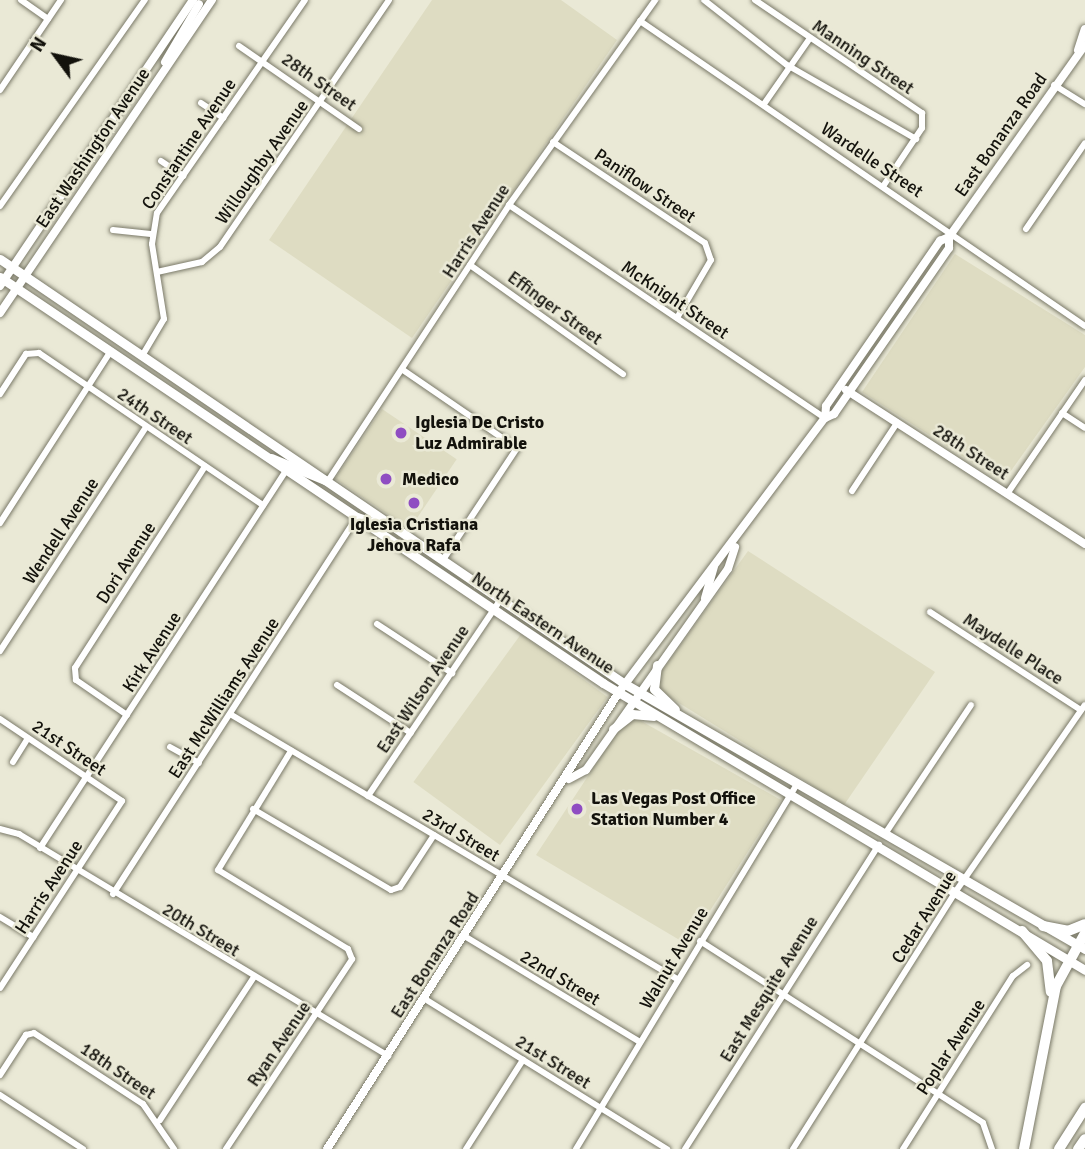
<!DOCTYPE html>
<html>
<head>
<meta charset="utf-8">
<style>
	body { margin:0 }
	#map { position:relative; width:1085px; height:1149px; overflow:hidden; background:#eae9d6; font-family:Signika,sans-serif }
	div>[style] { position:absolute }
	.built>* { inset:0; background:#dedcc2; transform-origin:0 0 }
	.roads { filter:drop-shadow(0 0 2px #7a7968) drop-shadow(0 0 2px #7a7968) }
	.street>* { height:6px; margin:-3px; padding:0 3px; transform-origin:3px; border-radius:3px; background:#fff }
	.secondary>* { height:8px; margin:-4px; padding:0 4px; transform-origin:4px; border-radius:4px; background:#fff }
	.primary>* { height:9px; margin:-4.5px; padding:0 4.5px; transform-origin:4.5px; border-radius:4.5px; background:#fff }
	.highway>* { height:10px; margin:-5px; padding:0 5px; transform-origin:5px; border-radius:5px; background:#fff }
	.dots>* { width:19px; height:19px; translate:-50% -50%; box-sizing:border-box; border:4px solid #eae9d6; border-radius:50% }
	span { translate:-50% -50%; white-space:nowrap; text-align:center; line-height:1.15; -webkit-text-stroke:5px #eae9d6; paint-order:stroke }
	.street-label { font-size:18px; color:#13120c }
	.poi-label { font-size:18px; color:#13120c; font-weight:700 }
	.left { translate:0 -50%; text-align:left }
	.north { position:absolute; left:21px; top:21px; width:70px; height:70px; -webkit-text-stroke:5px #eae9d6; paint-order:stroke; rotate:303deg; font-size:19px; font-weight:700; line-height:28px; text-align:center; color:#13120c }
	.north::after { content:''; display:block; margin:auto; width:24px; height:32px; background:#13120c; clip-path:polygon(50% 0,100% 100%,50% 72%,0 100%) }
</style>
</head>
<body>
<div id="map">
	<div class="built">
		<i style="clip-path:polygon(432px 0,561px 0,617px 40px,412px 338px,269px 240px)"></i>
		<i style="clip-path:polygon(955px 254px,1085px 335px,1085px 367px,1003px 482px,862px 392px)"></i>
		<i style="left:382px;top:409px;width:90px;height:84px;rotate:34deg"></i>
		<i style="clip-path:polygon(748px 551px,935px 672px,844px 805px,658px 690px,659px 675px)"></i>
		<i style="left:521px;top:634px;width:107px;height:183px;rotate:36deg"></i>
		<i style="clip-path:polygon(634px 717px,781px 800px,688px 945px,536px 855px,623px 723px)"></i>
	</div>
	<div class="roads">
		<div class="street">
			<i style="left:21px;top:0;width:33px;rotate:35deg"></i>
			<i style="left:704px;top:0;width:105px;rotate:38.1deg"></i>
			<i style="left:787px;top:65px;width:149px;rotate:29.8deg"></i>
			<i style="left:755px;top:0;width:202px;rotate:34.1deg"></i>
			<i style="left:922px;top:113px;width:15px;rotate:90deg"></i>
			<i style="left:922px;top:128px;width:69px;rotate:123.7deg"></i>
			<i style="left:640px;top:21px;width:539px;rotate:34.43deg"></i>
			<i style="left:239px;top:46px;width:146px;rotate:34.7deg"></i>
			<i style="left:1054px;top:85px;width:36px;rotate:32deg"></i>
			<i style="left:0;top:90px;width:109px;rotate:-55.9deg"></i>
			<i style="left:201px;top:103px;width:27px;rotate:34deg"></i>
			<i style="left:764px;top:104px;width:80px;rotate:-55.1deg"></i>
			<i style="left:553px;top:142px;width:182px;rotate:33.6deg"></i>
			<i style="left:705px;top:243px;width:18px;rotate:71deg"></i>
			<i style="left:711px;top:260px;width:67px;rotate:120.4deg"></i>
			<i style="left:161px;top:161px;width:27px;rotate:34deg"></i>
			<i style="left:509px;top:205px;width:381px;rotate:34deg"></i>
			<i style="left:0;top:206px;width:252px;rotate:-54.9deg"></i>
			<i style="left:1026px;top:229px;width:104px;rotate:-55.5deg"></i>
			<i style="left:113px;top:230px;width:38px;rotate:6deg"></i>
			<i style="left:470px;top:265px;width:188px;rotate:35.5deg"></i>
			<i style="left:157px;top:272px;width:46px;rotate:-12.5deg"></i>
			<i style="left:202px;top:262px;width:23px;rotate:-40deg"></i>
			<i style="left:220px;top:247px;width:299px;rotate:-55.6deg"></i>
			<i style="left:142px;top:356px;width:43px;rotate:-59.3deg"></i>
			<i style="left:164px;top:319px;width:76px;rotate:-99.1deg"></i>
			<i style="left:152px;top:244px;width:31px;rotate:-81deg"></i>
			<i style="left:157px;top:213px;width:259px;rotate:-55.2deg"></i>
			<i style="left:403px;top:370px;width:138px;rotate:34.4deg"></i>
			<i style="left:517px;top:448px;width:134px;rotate:123.5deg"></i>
			<i style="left:0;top:394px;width:48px;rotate:-57deg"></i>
			<i style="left:26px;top:354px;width:13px;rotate:-4deg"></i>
			<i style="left:39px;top:353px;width:271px;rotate:34.2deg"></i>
			<i style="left:1062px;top:413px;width:27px;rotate:33deg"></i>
			<i style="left:328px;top:481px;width:330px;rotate:-56.7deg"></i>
			<i style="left:509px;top:205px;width:252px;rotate:-54.5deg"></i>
			<i style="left:852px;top:491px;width:82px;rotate:-56.5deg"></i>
			<i style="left:1007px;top:494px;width:138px;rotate:-55.6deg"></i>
			<i style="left:0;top:523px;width:205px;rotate:-57.2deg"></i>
			<i style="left:930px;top:612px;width:180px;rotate:33deg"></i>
			<i style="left:377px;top:624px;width:90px;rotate:33.2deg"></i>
			<i style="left:0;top:651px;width:267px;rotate:-56.9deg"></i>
			<i style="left:337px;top:685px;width:88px;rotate:33deg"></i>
			<i style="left:230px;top:714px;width:520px;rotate:30.66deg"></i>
			<i style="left:127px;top:715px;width:62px;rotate:-145.5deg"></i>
			<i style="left:76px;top:680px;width:12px;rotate:-95deg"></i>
			<i style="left:75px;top:668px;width:240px;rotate:-57.2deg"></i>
			<i style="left:0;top:719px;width:147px;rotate:33.9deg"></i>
			<i style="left:122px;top:801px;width:223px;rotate:123.1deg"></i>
			<i style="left:170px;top:747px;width:33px;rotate:29deg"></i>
			<i style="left:13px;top:762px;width:28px;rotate:-58deg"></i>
			<i style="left:368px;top:796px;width:238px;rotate:-56deg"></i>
			<i style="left:253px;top:809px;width:160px;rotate:30.4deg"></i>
			<i style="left:391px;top:890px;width:9px;rotate:-18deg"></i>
			<i style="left:400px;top:887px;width:62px;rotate:-56.8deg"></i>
			<i style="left:0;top:829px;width:20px;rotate:15deg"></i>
			<i style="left:19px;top:834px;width:431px;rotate:31deg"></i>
			<i style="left:885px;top:834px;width:155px;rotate:-56.3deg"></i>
			<i style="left:40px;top:848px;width:451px;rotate:-56.9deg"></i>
			<i style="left:113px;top:894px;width:449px;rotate:-57.1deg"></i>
			<i style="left:0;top:917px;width:39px;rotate:31deg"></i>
			<i style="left:466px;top:937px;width:203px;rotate:31.1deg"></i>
			<i style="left:700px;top:941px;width:336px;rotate:32.7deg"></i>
			<i style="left:983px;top:1123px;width:28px;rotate:71deg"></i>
			<i style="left:425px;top:999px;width:285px;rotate:31.8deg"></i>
			<i style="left:0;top:1075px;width:48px;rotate:-57deg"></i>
			<i style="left:26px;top:1035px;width:8px;rotate:-14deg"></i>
			<i style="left:34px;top:1033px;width:130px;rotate:33.1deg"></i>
			<i style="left:143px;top:1104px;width:55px;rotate:55.4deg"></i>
			<i style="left:0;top:1095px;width:99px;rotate:33deg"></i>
			<i style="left:160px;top:1120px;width:171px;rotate:-56.7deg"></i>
			<i style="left:226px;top:1149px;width:228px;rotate:-56.4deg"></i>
			<i style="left:352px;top:959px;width:11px;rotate:-112deg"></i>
			<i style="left:348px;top:949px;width:152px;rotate:-148.7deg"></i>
			<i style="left:218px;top:870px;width:140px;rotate:-58.5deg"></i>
			<i style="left:466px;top:1149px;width:106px;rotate:-57.4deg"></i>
			<i style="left:576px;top:1149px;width:427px;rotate:-58.8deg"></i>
			<i style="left:685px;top:1149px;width:361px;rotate:-57.5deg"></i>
			<i style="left:793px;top:1149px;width:305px;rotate:-57.7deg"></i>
			<i style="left:956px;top:891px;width:226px;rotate:-55.3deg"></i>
			<i style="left:903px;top:1149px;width:205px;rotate:-57.6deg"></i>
			<i style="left:1013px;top:976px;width:18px;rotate:-38deg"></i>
		</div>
		<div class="secondary">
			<i style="left:1078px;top:50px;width:22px;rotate:-72deg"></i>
			<i style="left:165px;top:62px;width:67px;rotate:-59.6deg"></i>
			<i style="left:0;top:286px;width:345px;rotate:-56deg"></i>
			<i style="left:0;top:313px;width:378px;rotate:-55.9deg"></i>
			<i style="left:846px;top:390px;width:284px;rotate:32.8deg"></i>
			<i style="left:825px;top:418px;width:12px;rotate:-85deg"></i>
			<i style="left:826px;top:406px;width:201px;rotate:-55.4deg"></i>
			<i style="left:940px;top:241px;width:10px;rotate:-24deg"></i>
			<i style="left:949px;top:237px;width:235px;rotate:-54.7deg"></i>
			<i style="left:705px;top:598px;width:32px;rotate:-74deg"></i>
			<i style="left:569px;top:779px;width:19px;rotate:-28deg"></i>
			<i style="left:586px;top:770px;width:246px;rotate:-54.8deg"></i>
			<i style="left:728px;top:569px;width:23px;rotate:-72deg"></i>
			<i style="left:327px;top:1149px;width:542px;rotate:-57.42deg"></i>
			<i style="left:619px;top:692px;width:343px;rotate:-53.1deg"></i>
			<i style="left:825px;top:418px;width:10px;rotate:-24deg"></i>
			<i style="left:834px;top:414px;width:202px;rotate:-55.3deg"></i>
			<i style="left:949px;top:248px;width:11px;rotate:-90deg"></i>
		</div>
		<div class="primary">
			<i style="left:0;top:259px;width:756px;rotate:34.22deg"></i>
			<i style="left:625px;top:684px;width:531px;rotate:29.95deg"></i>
			<i style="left:0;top:277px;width:727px;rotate:33.95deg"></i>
			<i style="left:603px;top:683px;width:561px;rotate:30.77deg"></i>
			<i style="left:271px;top:458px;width:61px;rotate:22.3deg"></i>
			<i style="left:357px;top:517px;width:28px;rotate:18deg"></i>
			<i style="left:657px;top:665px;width:24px;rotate:97deg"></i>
			<i style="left:654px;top:689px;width:29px;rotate:44deg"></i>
			<i style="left:613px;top:729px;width:24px;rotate:-38deg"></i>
			<i style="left:632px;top:714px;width:22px;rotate:5deg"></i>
		</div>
		<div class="highway">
			<i style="left:1043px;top:926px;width:25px;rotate:11deg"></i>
			<i style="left:1068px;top:931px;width:18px;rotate:-22deg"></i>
			<i style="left:1022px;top:931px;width:39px;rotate:50deg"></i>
			<i style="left:1047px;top:961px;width:31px;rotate:83deg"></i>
			<i style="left:1024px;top:1149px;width:166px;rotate:-78.9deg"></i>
			<i style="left:1056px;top:986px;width:60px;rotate:-61.3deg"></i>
			<i style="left:1059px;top:1149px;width:49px;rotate:-57.6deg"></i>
			<i style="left:1078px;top:1149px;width:12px;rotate:-55deg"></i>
		</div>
	</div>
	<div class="dots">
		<i style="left:401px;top:433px;background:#8f4dc2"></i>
		<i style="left:386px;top:479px;background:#8f4dc2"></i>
		<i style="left:414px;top:503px;background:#8f4dc2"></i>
		<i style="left:577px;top:809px;background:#8f4dc2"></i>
	</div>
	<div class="street-label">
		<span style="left:863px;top:57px;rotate:34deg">Manning Street</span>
		<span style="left:319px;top:82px;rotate:35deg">28th Street</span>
		<span style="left:1001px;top:135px;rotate:-55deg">East Bonanza Road</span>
		<span style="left:189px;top:144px;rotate:-56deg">Constantine Avenue</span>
		<span style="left:93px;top:148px;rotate:-56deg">East Washington Avenue</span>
		<span style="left:872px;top:160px;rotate:34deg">Wardelle Street</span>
		<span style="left:262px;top:162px;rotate:-55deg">Willoughby Avenue</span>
		<span style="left:645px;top:186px;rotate:34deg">Paniflow Street</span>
		<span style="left:476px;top:231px;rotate:-57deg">Harris Avenue</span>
		<span style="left:675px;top:300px;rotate:34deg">McKnight Street</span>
		<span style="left:555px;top:308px;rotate:36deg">Effinger Street</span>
		<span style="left:155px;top:416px;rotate:34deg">24th Street</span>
		<span style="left:971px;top:452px;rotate:33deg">28th Street</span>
		<span style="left:61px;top:531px;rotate:-57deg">Wendell Avenue</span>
		<span style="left:126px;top:563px;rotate:-57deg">Dori Avenue</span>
		<span style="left:543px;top:623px;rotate:34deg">North Eastern Avenue</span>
		<span style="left:1013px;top:649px;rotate:33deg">Maydelle Place</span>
		<span style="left:152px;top:652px;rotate:-57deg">Kirk Avenue</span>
		<span style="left:423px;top:689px;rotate:-56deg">East Wilson Avenue</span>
		<span style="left:224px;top:698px;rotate:-57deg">East McWilliams Avenue</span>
		<span style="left:69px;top:748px;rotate:34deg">21st Street</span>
		<span style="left:461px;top:835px;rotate:31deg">23rd Street</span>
		<span style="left:49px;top:887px;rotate:-57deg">Harris Avenue</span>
		<span style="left:924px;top:917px;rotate:-58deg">Cedar Avenue</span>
		<span style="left:201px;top:930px;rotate:31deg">20th Street</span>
		<span style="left:435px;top:955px;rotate:-57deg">East Bonanza Road</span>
		<span style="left:674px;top:958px;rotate:-59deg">Walnut Avenue</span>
		<span style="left:560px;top:978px;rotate:31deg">22nd Street</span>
		<span style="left:769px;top:989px;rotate:-58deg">East Mesquite Avenue</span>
		<span style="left:279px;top:1044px;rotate:-56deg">Ryan Avenue</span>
		<span style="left:951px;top:1047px;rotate:-57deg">Poplar Avenue</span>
		<span style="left:553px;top:1062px;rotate:32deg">21st Street</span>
		<span style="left:118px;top:1071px;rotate:34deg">18th Street</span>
	</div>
	<div class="poi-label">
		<span class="left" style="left:415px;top:433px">Iglesia De Cristo<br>Luz Admirable</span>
		<span class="left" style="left:402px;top:479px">Medico</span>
		<span style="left:414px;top:535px">Iglesia Cristiana<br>Jehova Rafa</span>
		<span class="left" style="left:591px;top:809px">Las Vegas Post Office<br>Station Number 4</span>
	</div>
	<div class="north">N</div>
</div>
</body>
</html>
